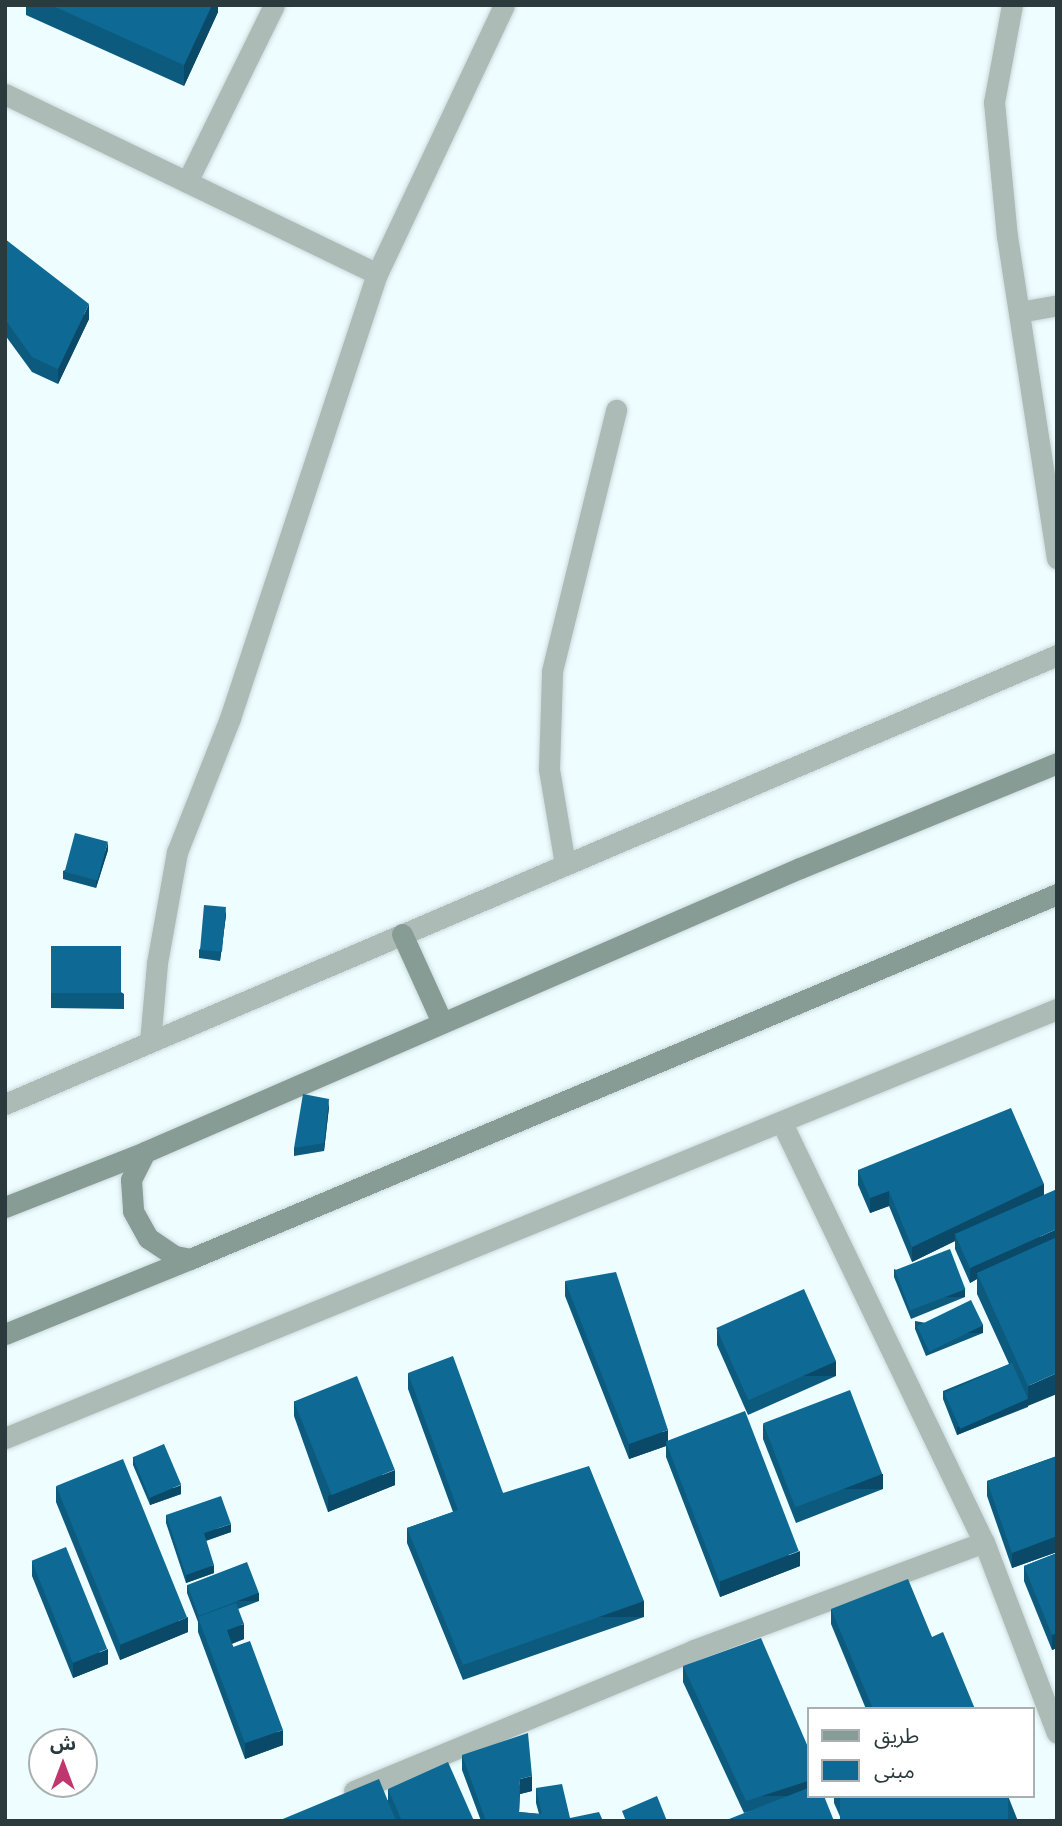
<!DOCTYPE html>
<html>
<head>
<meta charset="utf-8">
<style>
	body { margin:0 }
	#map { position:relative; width:1062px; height:1826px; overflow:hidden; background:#eefdff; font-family:Jost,"Noto Sans Arabic",sans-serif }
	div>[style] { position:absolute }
	.roads { filter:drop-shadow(0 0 2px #cbdadc) drop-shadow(0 0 2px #cbdadc) }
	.street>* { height:21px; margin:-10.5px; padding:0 10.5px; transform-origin:10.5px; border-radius:10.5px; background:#acbbb6 }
	.secondary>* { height:21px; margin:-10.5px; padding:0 10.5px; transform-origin:10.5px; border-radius:10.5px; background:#869c95 }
	.wall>* { inset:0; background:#0c5b7f }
	.shaded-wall>* { inset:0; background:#0a4a68; transform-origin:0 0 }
	.building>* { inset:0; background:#0e6a94; transform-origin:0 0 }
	span { translate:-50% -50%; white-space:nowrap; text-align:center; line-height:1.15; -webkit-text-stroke:7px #fff; paint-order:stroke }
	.frame { position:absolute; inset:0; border:7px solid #2b3a3c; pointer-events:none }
	.legend { position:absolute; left:807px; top:1707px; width:228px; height:91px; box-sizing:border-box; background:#fff; border:2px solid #aab0b1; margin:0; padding:9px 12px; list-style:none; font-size:21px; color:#2b3a3c }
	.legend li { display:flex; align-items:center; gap:14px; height:35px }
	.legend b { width:35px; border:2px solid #aab0b1 }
	.north { position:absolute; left:28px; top:1728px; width:70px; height:70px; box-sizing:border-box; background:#fff; border:2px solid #aab0b1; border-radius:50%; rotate:0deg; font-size:19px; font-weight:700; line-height:28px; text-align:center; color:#2b3a3c }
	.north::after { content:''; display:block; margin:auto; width:24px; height:32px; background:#c0366f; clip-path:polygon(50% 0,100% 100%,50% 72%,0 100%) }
</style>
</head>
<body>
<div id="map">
	<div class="roads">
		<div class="street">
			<i style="left:1012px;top:5px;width:99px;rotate:100.5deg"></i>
			<i style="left:994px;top:102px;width:135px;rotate:84.5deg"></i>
			<i style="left:1007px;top:236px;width:326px;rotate:81.2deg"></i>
			<i style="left:5px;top:94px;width:413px;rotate:25.8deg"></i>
			<i style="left:187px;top:182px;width:197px;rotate:-63.8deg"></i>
			<i style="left:1019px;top:312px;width:39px;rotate:-10deg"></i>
			<i style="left:565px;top:864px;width:96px;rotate:-99.6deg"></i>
			<i style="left:549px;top:769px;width:98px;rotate:-88.2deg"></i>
			<i style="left:552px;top:671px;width:269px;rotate:-76.2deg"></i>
			<i style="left:150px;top:1042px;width:79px;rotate:-84.9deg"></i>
			<i style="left:157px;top:963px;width:113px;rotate:-79.8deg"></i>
			<i style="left:177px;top:852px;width:144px;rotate:-68.4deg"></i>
			<i style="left:230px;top:718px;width:468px;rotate:-71.7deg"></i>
			<i style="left:377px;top:274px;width:297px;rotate:-64.7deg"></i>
			<i style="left:5px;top:1104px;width:1144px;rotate:-23.11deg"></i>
			<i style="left:782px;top:1123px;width:465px;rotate:64.3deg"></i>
			<i style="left:984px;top:1542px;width:204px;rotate:69.1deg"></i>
			<i style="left:5px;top:1438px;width:1136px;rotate:-22.19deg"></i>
			<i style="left:354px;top:1791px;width:368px;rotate:-22.5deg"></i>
			<i style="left:694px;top:1650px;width:309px;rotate:-20.4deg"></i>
		</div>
		<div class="secondary">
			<i style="left:402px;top:934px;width:97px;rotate:65.6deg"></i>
			<i style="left:145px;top:1152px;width:31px;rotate:117deg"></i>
			<i style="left:131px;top:1180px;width:31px;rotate:86deg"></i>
			<i style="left:133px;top:1211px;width:31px;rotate:61deg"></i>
			<i style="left:148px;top:1238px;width:32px;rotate:34deg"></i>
			<i style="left:175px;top:1256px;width:15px;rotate:11deg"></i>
			<i style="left:5px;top:1207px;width:150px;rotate:-21.4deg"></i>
			<i style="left:145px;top:1152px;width:714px;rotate:-23.44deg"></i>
			<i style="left:800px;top:868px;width:278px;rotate:-22.2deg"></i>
			<i style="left:5px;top:1334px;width:200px;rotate:-22.1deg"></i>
			<i style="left:190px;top:1259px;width:941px;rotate:-22.83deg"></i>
		</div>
	</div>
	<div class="wall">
		<i style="clip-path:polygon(26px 5px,218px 5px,218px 12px,184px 86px,26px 15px)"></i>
		<i style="clip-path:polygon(5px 239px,89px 319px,58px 384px,32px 372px,5px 335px)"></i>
		<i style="clip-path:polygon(108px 850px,96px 888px,63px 879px,63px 871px)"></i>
		<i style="clip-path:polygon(226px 915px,220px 961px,199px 958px,199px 950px)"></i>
		<i style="clip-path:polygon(51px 946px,124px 994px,124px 1009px,51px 1008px)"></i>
		<i style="clip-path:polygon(329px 1107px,324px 1151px,294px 1156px,294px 1148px)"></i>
		<i style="clip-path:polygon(858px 1170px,1044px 1184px,1028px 1407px,957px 1435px,943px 1399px,943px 1391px,1009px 1364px,977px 1294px,977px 1279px,970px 1283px,955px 1249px,955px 1241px,912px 1262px,889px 1206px,870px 1213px,858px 1185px)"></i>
		<i style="clip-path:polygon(894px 1269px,965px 1297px,911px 1319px,894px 1277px)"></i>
		<i style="clip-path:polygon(565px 1281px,668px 1441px,800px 1566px,720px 1597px,666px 1457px,666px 1446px,629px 1459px,565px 1296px)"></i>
		<i style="clip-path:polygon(915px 1321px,983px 1333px,926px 1356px,915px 1329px)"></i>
		<i style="clip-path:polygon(717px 1330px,836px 1376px,748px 1415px,717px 1345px)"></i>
		<i style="clip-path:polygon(408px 1373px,503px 1493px,644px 1617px,463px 1680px,407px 1543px,407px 1528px,453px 1512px,408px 1389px)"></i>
		<i style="clip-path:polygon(294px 1401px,395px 1485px,328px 1512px,294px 1416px)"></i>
		<i style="clip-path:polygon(763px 1424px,883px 1489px,796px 1523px,763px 1439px)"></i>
		<i style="clip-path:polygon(1057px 1456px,1057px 1552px,1012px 1568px,987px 1496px,987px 1481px)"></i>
		<i style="clip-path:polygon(133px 1457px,181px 1494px,150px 1505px,133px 1465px)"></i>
		<i style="clip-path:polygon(56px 1486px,188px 1632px,120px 1660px,56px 1502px)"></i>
		<i style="clip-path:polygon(166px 1515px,231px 1532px,206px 1541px,214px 1573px,186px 1583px,166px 1523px)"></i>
		<i style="clip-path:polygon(1057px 1553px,1057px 1648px,1052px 1650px,1024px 1581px,1024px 1566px)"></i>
		<i style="clip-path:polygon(32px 1561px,108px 1664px,73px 1678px,32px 1576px)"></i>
		<i style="clip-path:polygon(187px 1585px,259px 1601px,238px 1609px,244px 1639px,232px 1644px,283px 1745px,245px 1759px,198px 1632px,198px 1622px,187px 1593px)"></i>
		<i style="clip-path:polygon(831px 1609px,932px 1637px,975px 1709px,866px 1709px,831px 1624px)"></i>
		<i style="clip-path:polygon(683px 1666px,808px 1796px,744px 1813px,683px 1682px)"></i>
		<i style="clip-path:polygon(462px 1755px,532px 1791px,520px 1794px,519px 1812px,539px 1814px,536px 1803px,536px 1788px,570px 1818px,603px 1821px,481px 1821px,462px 1770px)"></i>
		<i style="clip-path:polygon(388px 1789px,474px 1821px,278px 1821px,388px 1800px)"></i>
		<i style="clip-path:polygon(834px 1796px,1008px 1796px,1018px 1821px,842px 1821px,834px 1803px)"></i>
	</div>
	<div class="shaded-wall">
		<i style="clip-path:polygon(212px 5px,218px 5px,218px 12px,184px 86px,184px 65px)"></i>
		<i style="clip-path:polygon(89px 304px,89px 319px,58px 384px,58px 369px)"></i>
		<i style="clip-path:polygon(108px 842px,108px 850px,96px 888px,96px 880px)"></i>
		<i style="clip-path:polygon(226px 907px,226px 915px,220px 961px,220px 953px)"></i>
		<i style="clip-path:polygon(329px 1099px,329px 1107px,324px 1151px,324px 1143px)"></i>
		<i style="clip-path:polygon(1044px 1184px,1044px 1199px,955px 1234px,955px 1241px,912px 1262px,912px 1247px)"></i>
		<i style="clip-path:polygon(889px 1191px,889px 1206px,870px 1213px,870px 1198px)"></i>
		<i style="clip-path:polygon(1057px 1229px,1057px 1244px,977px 1273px,977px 1279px,970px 1283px,970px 1268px)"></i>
		<i style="left:965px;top:1289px;width:8px;height:58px;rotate:90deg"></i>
		<i style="left:983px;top:1325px;width:8px;height:61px;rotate:90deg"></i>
		<i style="left:836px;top:1361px;width:15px;height:96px;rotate:90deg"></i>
		<i style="clip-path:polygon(1057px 1373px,1057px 1394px,957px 1435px,957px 1427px,1028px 1399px,1028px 1386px)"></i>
		<i style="clip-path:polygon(668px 1430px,668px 1445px,666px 1442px,666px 1446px,629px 1459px,629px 1444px)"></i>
		<i style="clip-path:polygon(395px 1470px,395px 1485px,328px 1512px,328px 1496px)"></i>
		<i style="left:883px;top:1474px;width:15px;height:93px;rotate:90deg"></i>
		<i style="clip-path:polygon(181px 1485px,181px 1494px,150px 1505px,150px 1497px)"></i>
		<i style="clip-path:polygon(231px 1524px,231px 1532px,204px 1541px,204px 1533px)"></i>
		<i style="clip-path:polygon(1057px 1536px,1057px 1552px,1012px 1568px,1012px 1553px)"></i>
		<i style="clip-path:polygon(800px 1551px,800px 1566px,720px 1597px,720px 1581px)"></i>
		<i style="clip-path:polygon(214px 1565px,214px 1573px,186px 1583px,186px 1575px)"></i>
		<i style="left:259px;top:1593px;width:8px;height:64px;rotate:90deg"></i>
		<i style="left:644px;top:1601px;width:16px;height:192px;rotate:90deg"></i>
		<i style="clip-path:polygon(188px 1617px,188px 1632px,120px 1660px,120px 1645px)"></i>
		<i style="clip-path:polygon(244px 1624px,244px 1639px,227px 1645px,227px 1630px)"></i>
		<i style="clip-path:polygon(1057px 1633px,1057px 1648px,1052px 1650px,1052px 1635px)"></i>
		<i style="clip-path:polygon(108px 1649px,108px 1664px,73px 1678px,73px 1663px)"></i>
		<i style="clip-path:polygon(283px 1730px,283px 1745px,245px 1759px,245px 1743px)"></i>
		<i style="clip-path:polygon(532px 1776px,532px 1791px,520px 1794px,519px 1821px,520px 1779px)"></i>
		<i style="left:808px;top:1781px;width:15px;height:65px;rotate:90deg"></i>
	</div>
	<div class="building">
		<i style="clip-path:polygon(51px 5px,212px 5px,184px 65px)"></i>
		<i style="clip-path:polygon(5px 239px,89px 304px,58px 369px,32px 357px,5px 319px)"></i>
		<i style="left:75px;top:833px;width:34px;height:40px;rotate:15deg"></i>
		<i style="left:204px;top:905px;width:22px;height:45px;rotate:5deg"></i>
		<i style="left:51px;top:946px;width:70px;height:47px"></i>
		<i style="clip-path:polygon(303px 1094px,329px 1099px,324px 1143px,294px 1148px)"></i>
		<i style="clip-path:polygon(1011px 1108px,1044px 1184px,912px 1247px,889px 1191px,870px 1198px,858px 1170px)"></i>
		<i style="clip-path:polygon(1057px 1189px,1057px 1229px,970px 1268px,955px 1234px)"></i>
		<i style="clip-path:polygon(1057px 1237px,1057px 1373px,1028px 1386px,977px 1273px)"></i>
		<i style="left:950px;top:1249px;width:43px;height:59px;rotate:69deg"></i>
		<i style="clip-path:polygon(616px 1272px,668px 1430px,629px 1444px,565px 1281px)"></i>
		<i style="left:804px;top:1289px;width:79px;height:96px;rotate:66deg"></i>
		<i style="left:971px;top:1300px;width:28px;height:60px;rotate:64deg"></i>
		<i style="clip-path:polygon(453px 1356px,503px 1493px,589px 1466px,644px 1601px,463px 1665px,407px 1528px,458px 1510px,408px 1373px)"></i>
		<i style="left:1012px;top:1363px;width:39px;height:74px;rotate:66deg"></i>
		<i style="left:357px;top:1376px;width:101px;height:68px;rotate:68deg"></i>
		<i style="left:850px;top:1390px;width:90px;height:93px;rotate:69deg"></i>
		<i style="left:745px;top:1411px;width:150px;height:85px;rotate:69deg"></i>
		<i style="left:164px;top:1444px;width:44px;height:34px;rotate:67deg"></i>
		<i style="clip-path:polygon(1057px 1456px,1057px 1536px,1012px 1553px,987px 1481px)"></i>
		<i style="left:123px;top:1459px;width:171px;height:72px;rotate:68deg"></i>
		<i style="clip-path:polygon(221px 1496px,231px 1524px,204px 1533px,214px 1565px,186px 1575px,166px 1515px)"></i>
		<i style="left:66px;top:1547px;width:110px;height:37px;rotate:68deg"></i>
		<i style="clip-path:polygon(1057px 1553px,1057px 1633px,1052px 1635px,1024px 1566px)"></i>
		<i style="left:247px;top:1562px;width:33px;height:64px;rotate:69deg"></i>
		<i style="clip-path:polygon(908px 1579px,932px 1637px,943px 1632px,975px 1709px,873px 1709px,831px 1609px)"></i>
		<i style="clip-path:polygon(236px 1603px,244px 1624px,227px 1630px,233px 1647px,250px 1641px,283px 1730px,245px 1743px,198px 1617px)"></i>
		<i style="clip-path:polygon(761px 1638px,808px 1747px,808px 1781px,746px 1801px,683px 1666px)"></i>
		<i style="clip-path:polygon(528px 1733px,532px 1776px,520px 1779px,519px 1812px,542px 1814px,536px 1788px,562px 1784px,570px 1818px,599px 1812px,603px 1821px,486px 1821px,462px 1755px)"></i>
		<i style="clip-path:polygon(448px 1762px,474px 1821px,402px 1821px,388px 1789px)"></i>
		<i style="clip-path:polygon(379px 1779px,396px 1821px,278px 1821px)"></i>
		<i style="clip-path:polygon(808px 1788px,808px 1796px,824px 1796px,834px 1821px,724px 1821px)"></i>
		<i style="clip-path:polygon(657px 1796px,667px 1821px,626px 1821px,622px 1811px)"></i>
		<i style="left:840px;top:1796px;width:168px;height:27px"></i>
	</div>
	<div class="frame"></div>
	<ul class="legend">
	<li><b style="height:9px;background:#869c95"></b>طريق</li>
	<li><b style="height:19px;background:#0e6a94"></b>مبنى</li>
	</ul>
	<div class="north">ش</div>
</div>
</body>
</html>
